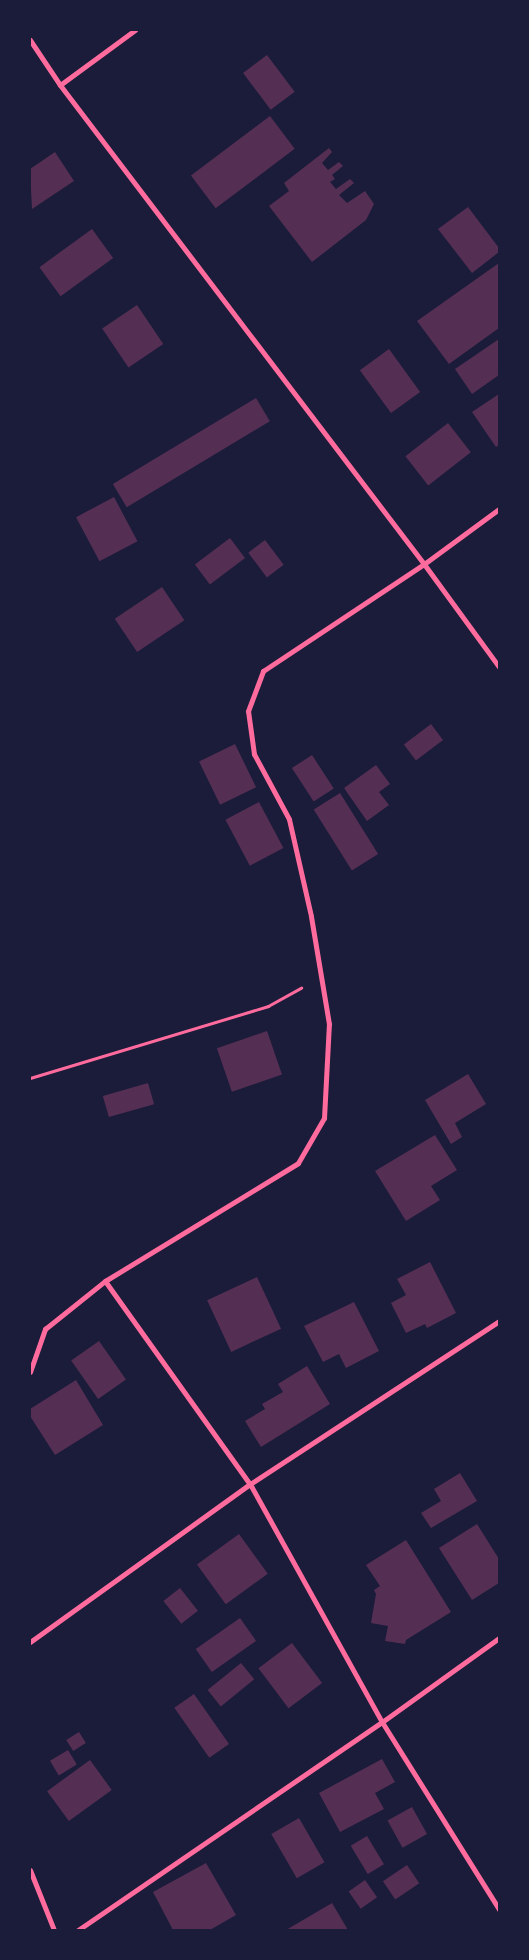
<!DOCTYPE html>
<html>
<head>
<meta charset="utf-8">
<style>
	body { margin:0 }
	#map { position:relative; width:529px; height:1960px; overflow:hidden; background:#1b1b3a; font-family:Manrope,sans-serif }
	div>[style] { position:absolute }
	.building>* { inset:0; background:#542f53; transform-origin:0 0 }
	.path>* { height:3px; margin:-1.5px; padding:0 1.5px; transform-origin:1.5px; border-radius:1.5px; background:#ff6b9d }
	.minor>* { height:5px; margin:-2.5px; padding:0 2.5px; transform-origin:2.5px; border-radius:2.5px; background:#ff6b9d }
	span { translate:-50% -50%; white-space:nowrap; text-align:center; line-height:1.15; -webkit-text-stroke:4px #1b1b3a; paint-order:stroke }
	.frame { position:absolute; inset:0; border:31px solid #1b1b3a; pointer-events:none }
</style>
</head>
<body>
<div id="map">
	<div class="building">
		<i style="left:267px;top:55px;width:46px;height:30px;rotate:53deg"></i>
		<i style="left:270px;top:116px;width:41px;height:99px;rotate:53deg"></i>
		<i style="clip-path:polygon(329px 148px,332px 152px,322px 163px,328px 170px,339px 162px,343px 166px,332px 175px,335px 179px,330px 182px,336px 189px,350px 179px,354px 183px,339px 195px,347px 203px,365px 191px,374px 204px,366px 220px,312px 262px,269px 206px,289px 191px,284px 183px)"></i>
		<i style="clip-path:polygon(55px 152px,74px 181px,32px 209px,30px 169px)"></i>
		<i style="clip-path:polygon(468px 207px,499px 248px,499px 252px,472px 273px,438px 229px)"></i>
		<i style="left:92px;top:229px;width:36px;height:65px;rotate:54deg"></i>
		<i style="clip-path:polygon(499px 263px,499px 328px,449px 364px,417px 321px)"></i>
		<i style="left:137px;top:305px;width:47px;height:42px;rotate:56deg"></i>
		<i style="clip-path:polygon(499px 339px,499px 375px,472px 394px,455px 369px)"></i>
		<i style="left:389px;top:349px;width:53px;height:36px;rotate:54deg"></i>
		<i style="clip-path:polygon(499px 394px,499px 445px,496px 447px,472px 412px)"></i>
		<i style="left:256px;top:398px;width:27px;height:167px;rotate:59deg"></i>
		<i style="left:448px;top:423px;width:37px;height:54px;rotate:52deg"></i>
		<i style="left:114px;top:497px;width:50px;height:43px;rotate:62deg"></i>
		<i style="left:230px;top:538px;width:25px;height:44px;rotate:53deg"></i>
		<i style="left:265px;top:540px;width:31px;height:21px;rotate:53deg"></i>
		<i style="left:162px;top:587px;width:40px;height:57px;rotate:56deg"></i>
		<i style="left:431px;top:724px;width:20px;height:34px;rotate:53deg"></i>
		<i style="left:235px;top:744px;width:48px;height:40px;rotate:64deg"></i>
		<i style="left:312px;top:755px;width:40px;height:24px;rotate:57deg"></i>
		<i style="clip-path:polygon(376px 765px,390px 784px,379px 792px,389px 805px,367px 821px,344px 788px)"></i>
		<i style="left:340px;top:793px;width:72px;height:31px;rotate:58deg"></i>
		<i style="left:259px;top:802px;width:52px;height:38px;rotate:62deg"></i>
		<i style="left:267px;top:1031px;width:46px;height:53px;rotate:71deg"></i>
		<i style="clip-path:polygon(468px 1074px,486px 1104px,455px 1123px,462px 1137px,451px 1144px,425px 1100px)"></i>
		<i style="left:148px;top:1083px;width:22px;height:47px;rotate:74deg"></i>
		<i style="clip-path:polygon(435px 1135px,457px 1170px,431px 1186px,440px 1200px,406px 1221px,375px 1171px)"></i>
		<i style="clip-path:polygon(430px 1262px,456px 1313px,427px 1328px,425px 1324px,406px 1333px,391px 1303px,406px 1295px,397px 1279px)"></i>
		<i style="left:257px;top:1277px;width:57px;height:55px;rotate:65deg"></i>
		<i style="clip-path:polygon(354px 1302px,379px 1351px,346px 1368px,339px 1354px,323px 1362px,304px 1326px)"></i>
		<i style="left:99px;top:1341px;width:47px;height:34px;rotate:55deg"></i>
		<i style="clip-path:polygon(307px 1366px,330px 1404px,261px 1447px,245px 1421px,265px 1409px,262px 1404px,283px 1392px,278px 1384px)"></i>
		<i style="clip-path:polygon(76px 1380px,103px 1425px,55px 1455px,30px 1416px,30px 1409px)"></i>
		<i style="clip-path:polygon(460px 1473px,477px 1501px,431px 1528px,421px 1513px,441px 1501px,434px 1489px)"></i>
		<i style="clip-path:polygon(477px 1524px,499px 1559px,499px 1583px,472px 1600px,439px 1548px)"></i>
		<i style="left:239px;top:1534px;width:49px;height:52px;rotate:54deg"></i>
		<i style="clip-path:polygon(406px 1540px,451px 1612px,406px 1640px,405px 1644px,385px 1641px,388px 1626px,371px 1623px,376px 1594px,374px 1590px,380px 1586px,366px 1565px)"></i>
		<i style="left:180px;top:1588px;width:29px;height:21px;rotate:52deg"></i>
		<i style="left:240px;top:1618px;width:28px;height:54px;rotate:55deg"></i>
		<i style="left:292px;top:1643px;width:50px;height:42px;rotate:53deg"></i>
		<i style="left:241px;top:1663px;width:21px;height:43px;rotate:51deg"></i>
		<i style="left:194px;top:1694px;width:61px;height:24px;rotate:55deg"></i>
		<i style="left:79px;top:1732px;width:13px;height:15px;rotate:58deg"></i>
		<i style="left:68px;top:1750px;width:17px;height:21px;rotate:59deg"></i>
		<i style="clip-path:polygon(382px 1759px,395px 1782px,375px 1793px,384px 1809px,340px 1832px,319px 1793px)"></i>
		<i style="left:90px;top:1760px;width:37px;height:53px;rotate:54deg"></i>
		<i style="left:412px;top:1807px;width:31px;height:28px;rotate:61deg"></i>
		<i style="left:299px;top:1818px;width:51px;height:32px;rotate:60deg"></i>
		<i style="left:367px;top:1836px;width:33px;height:19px;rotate:59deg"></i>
		<i style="clip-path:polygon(206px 1863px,236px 1915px,210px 1930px,173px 1930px,153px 1892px)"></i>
		<i style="left:407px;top:1865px;width:22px;height:29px;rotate:56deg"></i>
		<i style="left:365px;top:1880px;width:21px;height:20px;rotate:55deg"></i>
		<i style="clip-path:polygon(332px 1903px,348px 1930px,286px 1930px)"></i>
	</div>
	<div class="path">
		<i style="left:30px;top:1078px;width:249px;rotate:-16.8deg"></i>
		<i style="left:268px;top:1006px;width:38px;rotate:-29deg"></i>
	</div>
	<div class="minor">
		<i style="left:30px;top:40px;width:54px;rotate:56.3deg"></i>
		<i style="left:60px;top:85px;width:602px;rotate:52.77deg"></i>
		<i style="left:424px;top:564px;width:127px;rotate:53.9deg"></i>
		<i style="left:60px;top:85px;width:93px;rotate:-36.3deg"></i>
		<i style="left:105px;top:1281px;width:249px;rotate:54.5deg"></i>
		<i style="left:250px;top:1484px;width:272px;rotate:61deg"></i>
		<i style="left:382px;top:1722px;width:221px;rotate:58deg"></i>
		<i style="left:30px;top:1372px;width:46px;rotate:-70.8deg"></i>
		<i style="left:45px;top:1329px;width:77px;rotate:-38.7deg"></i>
		<i style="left:105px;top:1281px;width:226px;rotate:-31.4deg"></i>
		<i style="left:298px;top:1163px;width:52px;rotate:-60deg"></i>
		<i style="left:324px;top:1118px;width:94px;rotate:-87deg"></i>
		<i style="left:329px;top:1024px;width:109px;rotate:-99.5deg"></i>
		<i style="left:311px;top:916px;width:99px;rotate:-102.8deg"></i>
		<i style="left:289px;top:819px;width:74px;rotate:-118.3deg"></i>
		<i style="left:254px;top:754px;width:43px;rotate:-97.9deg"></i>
		<i style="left:248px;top:711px;width:43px;rotate:-69.4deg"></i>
		<i style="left:263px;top:671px;width:193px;rotate:-33.6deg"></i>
		<i style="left:424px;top:564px;width:93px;rotate:-36.3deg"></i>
		<i style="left:30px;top:1642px;width:271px;rotate:-35.7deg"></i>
		<i style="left:250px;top:1484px;width:298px;rotate:-33.2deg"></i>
		<i style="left:30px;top:1870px;width:65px;rotate:68.2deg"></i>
		<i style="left:78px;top:1930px;width:368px;rotate:-34.4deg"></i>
		<i style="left:382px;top:1722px;width:144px;rotate:-35.7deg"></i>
	</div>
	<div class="frame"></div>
</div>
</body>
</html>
